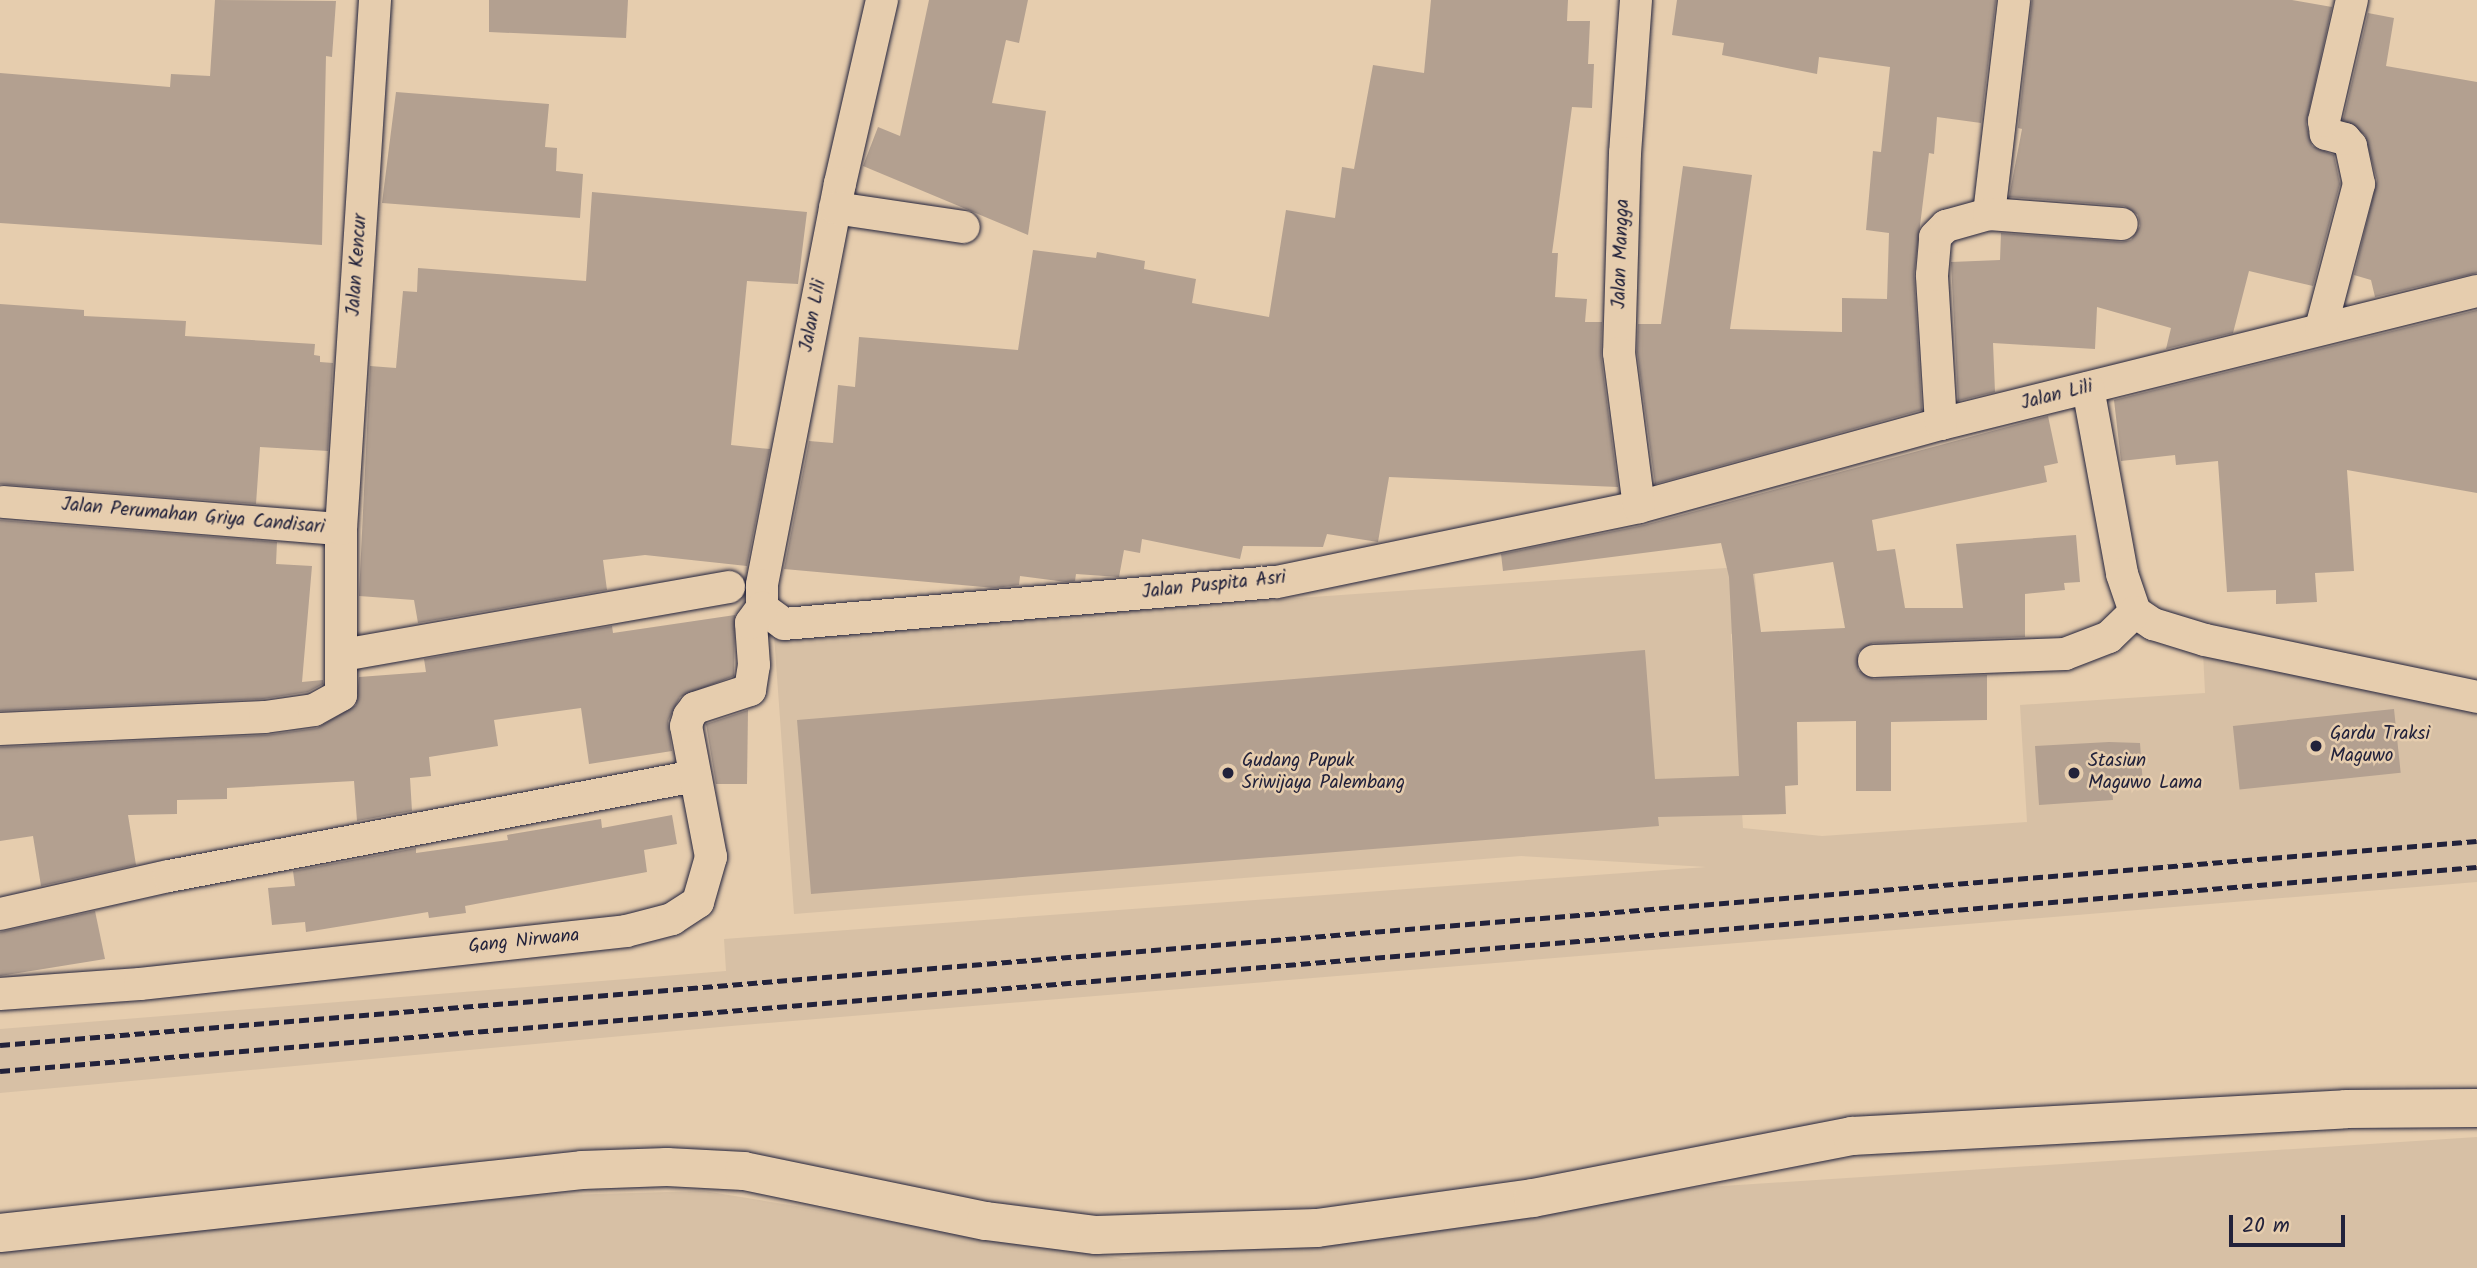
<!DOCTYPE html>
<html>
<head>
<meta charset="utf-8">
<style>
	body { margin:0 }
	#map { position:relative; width:2477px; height:1268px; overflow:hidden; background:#e6cdae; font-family:Kalam,sans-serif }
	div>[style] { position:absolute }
	.built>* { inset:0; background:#d7c0a5 }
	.building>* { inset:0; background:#b3a090; transform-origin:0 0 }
	.roads { filter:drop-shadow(0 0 2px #22223b) drop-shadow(0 0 2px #22223b) }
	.street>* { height:32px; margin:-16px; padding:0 16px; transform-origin:16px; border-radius:16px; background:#e6cdae }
	.secondary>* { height:38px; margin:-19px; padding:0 19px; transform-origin:19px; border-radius:19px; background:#e6cdae }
	.rail>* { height:5px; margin-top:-2.5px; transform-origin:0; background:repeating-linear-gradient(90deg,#22223b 0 10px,transparent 0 15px) }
	.dots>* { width:19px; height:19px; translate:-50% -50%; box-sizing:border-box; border:4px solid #e6cdae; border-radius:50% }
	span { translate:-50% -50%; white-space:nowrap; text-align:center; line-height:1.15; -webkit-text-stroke:5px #e6cdae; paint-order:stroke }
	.street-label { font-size:19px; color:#22223b }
	.poi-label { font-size:19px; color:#22223b }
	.left { translate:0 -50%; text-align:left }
	.scale { position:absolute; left:2229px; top:1215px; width:116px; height:32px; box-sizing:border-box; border:4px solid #22223b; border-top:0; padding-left:9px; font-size:21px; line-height:24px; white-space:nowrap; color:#22223b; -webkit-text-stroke:5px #e6cdae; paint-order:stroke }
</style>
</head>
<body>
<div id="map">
	<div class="built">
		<i style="clip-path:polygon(1754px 566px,1760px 632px,1731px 634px,1743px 828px,1822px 836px,2027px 822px,2020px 705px,2205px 693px,2203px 652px,2477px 713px,2477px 882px,731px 1026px,0 1093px,0 1029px,726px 971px,724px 939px,1706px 867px,1521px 856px,794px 914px,774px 635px)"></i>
		<i style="clip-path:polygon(2477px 1137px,2477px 1268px,0 1268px,0 1252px,494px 1197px,704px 1191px,1123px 1259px,1465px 1228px,1616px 1193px)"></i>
	</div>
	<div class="building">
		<i style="clip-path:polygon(215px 0,336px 1px,332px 57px,326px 56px,322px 245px,0 223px,0 73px,170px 87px,171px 74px,210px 76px)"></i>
		<i style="clip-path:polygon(489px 0,628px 0,626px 38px,489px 32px)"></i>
		<i style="clip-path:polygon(929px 0,1028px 0,1019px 43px,1006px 40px,992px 103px,1046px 111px,1028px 235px,863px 166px,878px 127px,900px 136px)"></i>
		<i style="clip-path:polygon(1431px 0,1568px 0,1567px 21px,1590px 21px,1588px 64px,1594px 64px,1592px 108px,1572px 107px,1552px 253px,1558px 253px,1555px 297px,1587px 299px,1585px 322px,1602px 322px,1601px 355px,1618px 487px,1389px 477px,1378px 542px,1327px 534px,1323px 547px,1243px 546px,1240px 559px,1142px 539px,1140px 553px,1124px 550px,1119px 577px,1076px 574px,1075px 581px,1066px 582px,1020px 576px,1019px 585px,995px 588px,784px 569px,809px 441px,833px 443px,838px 385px,855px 387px,859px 337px,1018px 350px,1033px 250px,1096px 258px,1097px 252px,1145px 261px,1144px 269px,1196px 279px,1192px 303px,1269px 317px,1286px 210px,1335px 218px,1342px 167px,1354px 169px,1373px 65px,1424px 73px)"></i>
		<i style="clip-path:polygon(1677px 0,1996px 0,1981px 123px,1937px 117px,1934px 154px,1929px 153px,1914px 274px,1922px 410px,1655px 484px,1637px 352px,1638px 324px,1661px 324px,1683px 166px,1752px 175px,1730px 329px,1842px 332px,1842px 298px,1887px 299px,1889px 233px,1866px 230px,1873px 151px,1881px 152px,1890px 67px,1819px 57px,1817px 74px,1722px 55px,1724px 43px,1672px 35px)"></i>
		<i style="clip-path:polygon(2032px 0,2292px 0,2332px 7px,2306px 124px,2312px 146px,2334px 155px,2340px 184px,2313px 286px,2249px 271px,2233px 333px,2166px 349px,2171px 328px,2097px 307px,2095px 349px,1993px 343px,1995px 392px,1958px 401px,1951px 262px,2000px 260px,2001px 233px,2121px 242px,2131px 240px,2140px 226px,2138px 215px,2124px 206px,2009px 197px,2022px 129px,2018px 128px)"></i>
		<i style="clip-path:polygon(2368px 13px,2394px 18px,2386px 66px,2477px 82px,2477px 273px,2375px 297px,2371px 280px,2354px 275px,2377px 180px,2365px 135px,2343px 120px)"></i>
		<i style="clip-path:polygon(396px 92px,549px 104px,545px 147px,557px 148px,556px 171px,583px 174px,580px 218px,382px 203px)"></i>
		<i style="clip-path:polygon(592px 192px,807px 212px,798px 284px,747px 281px,731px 445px,770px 449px,747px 566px,645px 555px,603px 560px,607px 590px,418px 623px,414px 600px,359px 596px,370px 366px,396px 368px,403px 291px,417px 292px,418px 268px,586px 281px)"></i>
		<i style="clip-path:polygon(0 304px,84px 310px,84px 316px,186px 321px,185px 336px,315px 344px,314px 355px,320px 356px,320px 362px,333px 363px,328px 451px,260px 447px,256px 504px,0 484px)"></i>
		<i style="clip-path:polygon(2477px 310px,2477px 493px,2347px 470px,2354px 571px,2315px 573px,2317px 602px,2276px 604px,2276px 590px,2227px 592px,2218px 461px,2176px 465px,2175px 455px,2121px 461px,2114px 400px)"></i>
		<i style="clip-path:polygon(evenodd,2048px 416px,2058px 463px,2044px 466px,2047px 482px,1872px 520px,1877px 551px,1895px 549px,1905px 608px,1963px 608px,1956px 544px,2076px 535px,2080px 582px,2064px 583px,2065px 590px,2025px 594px,2025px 637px,1873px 643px,1858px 652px,1858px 670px,1874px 679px,1987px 675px,1987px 720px,1891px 722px,1891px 791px,1856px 791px,1856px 721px,1797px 722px,1798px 785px,1785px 786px,1786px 814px,1658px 817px,1659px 826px,811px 894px,797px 720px,1645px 650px,1655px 779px,1739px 776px,1729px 577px,1721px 543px,1503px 571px,1501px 554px,1644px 525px,2048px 416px,1833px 562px,1845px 628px,1761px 632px,1753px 574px,1833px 562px)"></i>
		<i style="clip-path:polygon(0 520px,277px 542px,276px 564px,312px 566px,302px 682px,323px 680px,323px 684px,308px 692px,263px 699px,0 711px)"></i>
		<i style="clip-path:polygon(735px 615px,734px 676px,680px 697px,668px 721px,672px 751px,589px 764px,581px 708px,494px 720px,498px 746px,429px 757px,431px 776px,410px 778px,412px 811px,357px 821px,354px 781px,227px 788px,227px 799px,177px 800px,177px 814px,128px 815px,136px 865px,41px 886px,33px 836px,0 841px,0 747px,266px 735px,317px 728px,356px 705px,359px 677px,426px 672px,424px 659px,612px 626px,613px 633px)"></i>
		<i style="left:2394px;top:709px;width:64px;height:162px;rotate:84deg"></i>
		<i style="clip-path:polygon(748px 710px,747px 784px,716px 784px,706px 724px)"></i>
		<i style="clip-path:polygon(2109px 742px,2140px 743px,2143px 785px,2112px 788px,2113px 800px,2039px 805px,2035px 746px)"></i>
		<i style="clip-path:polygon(672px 815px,677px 844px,644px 850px,647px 872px,465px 906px,466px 913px,429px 918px,428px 912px,306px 932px,305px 922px,272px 925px,268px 888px,295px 886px,293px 871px,416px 848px,416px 853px,508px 840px,507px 835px,601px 819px,602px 828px)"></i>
		<i style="clip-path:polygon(95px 911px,105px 959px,0 976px,0 932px)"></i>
	</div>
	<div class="roads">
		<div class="street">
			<i style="left:882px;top:0;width:188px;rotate:102.9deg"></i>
			<i style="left:840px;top:183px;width:409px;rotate:101deg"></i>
			<i style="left:762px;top:585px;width:23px;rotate:90deg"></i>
			<i style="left:762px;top:608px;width:27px;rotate:36deg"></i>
			<i style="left:784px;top:624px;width:495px;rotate:-4.9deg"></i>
			<i style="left:1277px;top:582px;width:370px;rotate:-11.7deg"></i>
			<i style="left:1639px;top:507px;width:313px;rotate:-15.4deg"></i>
			<i style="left:1941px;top:424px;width:552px;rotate:-13.94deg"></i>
			<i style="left:1636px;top:0;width:153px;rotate:94.1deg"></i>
			<i style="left:1625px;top:153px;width:200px;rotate:91.7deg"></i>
			<i style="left:1619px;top:353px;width:155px;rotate:82.6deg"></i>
			<i style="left:835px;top:208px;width:130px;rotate:8.4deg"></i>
			<i style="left:1989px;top:214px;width:215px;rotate:-83.3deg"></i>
			<i style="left:2321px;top:328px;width:149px;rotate:-75.2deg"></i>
			<i style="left:2359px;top:184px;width:39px;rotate:-102deg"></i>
			<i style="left:2351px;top:146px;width:9px;rotate:-131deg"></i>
			<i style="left:2345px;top:139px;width:20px;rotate:-165deg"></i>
			<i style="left:2326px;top:134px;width:13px;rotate:-99deg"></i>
			<i style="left:2324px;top:121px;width:124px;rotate:-77deg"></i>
			<i style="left:2088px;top:388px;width:189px;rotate:79.6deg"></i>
			<i style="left:2122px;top:574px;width:40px;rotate:71.1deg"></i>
			<i style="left:2135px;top:612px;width:22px;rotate:34deg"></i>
			<i style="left:2153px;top:624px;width:54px;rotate:17.1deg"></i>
			<i style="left:2205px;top:640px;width:278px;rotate:11.8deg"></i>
			<i style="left:1941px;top:424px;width:149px;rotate:-93.5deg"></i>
			<i style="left:1932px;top:275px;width:38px;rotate:-85deg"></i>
			<i style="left:1935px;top:237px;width:16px;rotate:-45deg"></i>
			<i style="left:1946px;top:226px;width:45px;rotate:-15.6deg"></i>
			<i style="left:1989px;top:214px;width:133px;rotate:4.3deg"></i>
			<i style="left:3px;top:502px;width:339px;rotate:4.6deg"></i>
			<i style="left:343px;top:655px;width:392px;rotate:-10deg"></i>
			<i style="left:1874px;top:661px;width:191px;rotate:-2.1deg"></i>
			<i style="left:2065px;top:654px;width:47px;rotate:-21.1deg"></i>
			<i style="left:2109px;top:637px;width:36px;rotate:-44deg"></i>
			<i style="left:0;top:729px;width:265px;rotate:-2.6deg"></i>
			<i style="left:265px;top:717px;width:49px;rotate:-8.1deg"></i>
			<i style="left:314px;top:710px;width:31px;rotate:-29deg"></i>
			<i style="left:341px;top:695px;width:166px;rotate:-90deg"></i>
			<i style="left:341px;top:529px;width:530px;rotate:-86.32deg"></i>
			<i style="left:0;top:914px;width:173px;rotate:-12.7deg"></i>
			<i style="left:169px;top:876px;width:535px;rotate:-10.76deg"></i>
			<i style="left:0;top:994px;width:140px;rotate:-4.1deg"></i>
			<i style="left:140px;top:984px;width:489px;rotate:-6.2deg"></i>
			<i style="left:626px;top:931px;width:48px;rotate:-14.6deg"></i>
			<i style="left:672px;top:919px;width:31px;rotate:-33deg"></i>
			<i style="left:698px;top:902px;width:47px;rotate:-73.9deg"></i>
			<i style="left:711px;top:857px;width:133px;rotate:-100.8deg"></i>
			<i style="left:686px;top:726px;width:10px;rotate:-73deg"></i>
			<i style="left:689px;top:716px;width:10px;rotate:-53deg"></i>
			<i style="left:695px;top:708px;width:58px;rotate:-18.1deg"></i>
			<i style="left:750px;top:690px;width:25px;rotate:-81deg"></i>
			<i style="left:754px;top:665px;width:42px;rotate:-94.1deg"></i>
			<i style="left:751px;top:623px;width:19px;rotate:-54deg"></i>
		</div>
		<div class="secondary">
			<i style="left:0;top:1233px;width:585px;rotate:-6.18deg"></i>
			<i style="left:582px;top:1170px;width:85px;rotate:-2deg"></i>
			<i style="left:667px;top:1167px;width:77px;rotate:3deg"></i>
			<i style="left:744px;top:1171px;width:247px;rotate:11.7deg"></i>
			<i style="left:986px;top:1221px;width:111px;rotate:7.3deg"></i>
			<i style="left:1096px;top:1235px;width:221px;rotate:-1.8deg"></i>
			<i style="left:1317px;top:1228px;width:218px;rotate:-7.9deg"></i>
			<i style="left:1533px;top:1198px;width:325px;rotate:-11deg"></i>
			<i style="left:1852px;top:1136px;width:495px;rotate:-3.1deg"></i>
			<i style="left:2346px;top:1109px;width:131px;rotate:-0.4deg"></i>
		</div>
	</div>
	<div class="rail">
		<i style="left:0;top:1045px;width:2485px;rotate:-4.71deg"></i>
		<i style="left:0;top:1071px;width:2485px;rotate:-4.71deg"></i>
	</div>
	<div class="dots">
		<i style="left:2316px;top:746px;background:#22223b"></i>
		<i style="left:1228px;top:773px;background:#22223b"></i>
		<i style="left:2074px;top:773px;background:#22223b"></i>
	</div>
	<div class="street-label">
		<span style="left:1622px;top:254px;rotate:-88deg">Jalan Mangga</span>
		<span style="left:358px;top:265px;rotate:-86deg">Jalan Kencur</span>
		<span style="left:814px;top:316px;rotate:-79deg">Jalan Lili</span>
		<span style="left:2057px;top:396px;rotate:-14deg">Jalan Lili</span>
		<span style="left:193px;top:517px;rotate:5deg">Jalan Perumahan Griya Candisari</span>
		<span style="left:1214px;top:586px;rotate:-6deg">Jalan Puspita Asri</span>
		<span style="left:524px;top:942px;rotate:-6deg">Gang Nirwana</span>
	</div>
	<div class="poi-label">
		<span class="left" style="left:2330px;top:746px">Gardu Traksi<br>Maguwo</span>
		<span class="left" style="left:1242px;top:773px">Gudang Pupuk<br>Sriwijaya Palembang</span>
		<span class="left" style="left:2088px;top:773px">Stasiun<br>Maguwo Lama</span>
	</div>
	<div class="scale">20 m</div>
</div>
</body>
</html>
